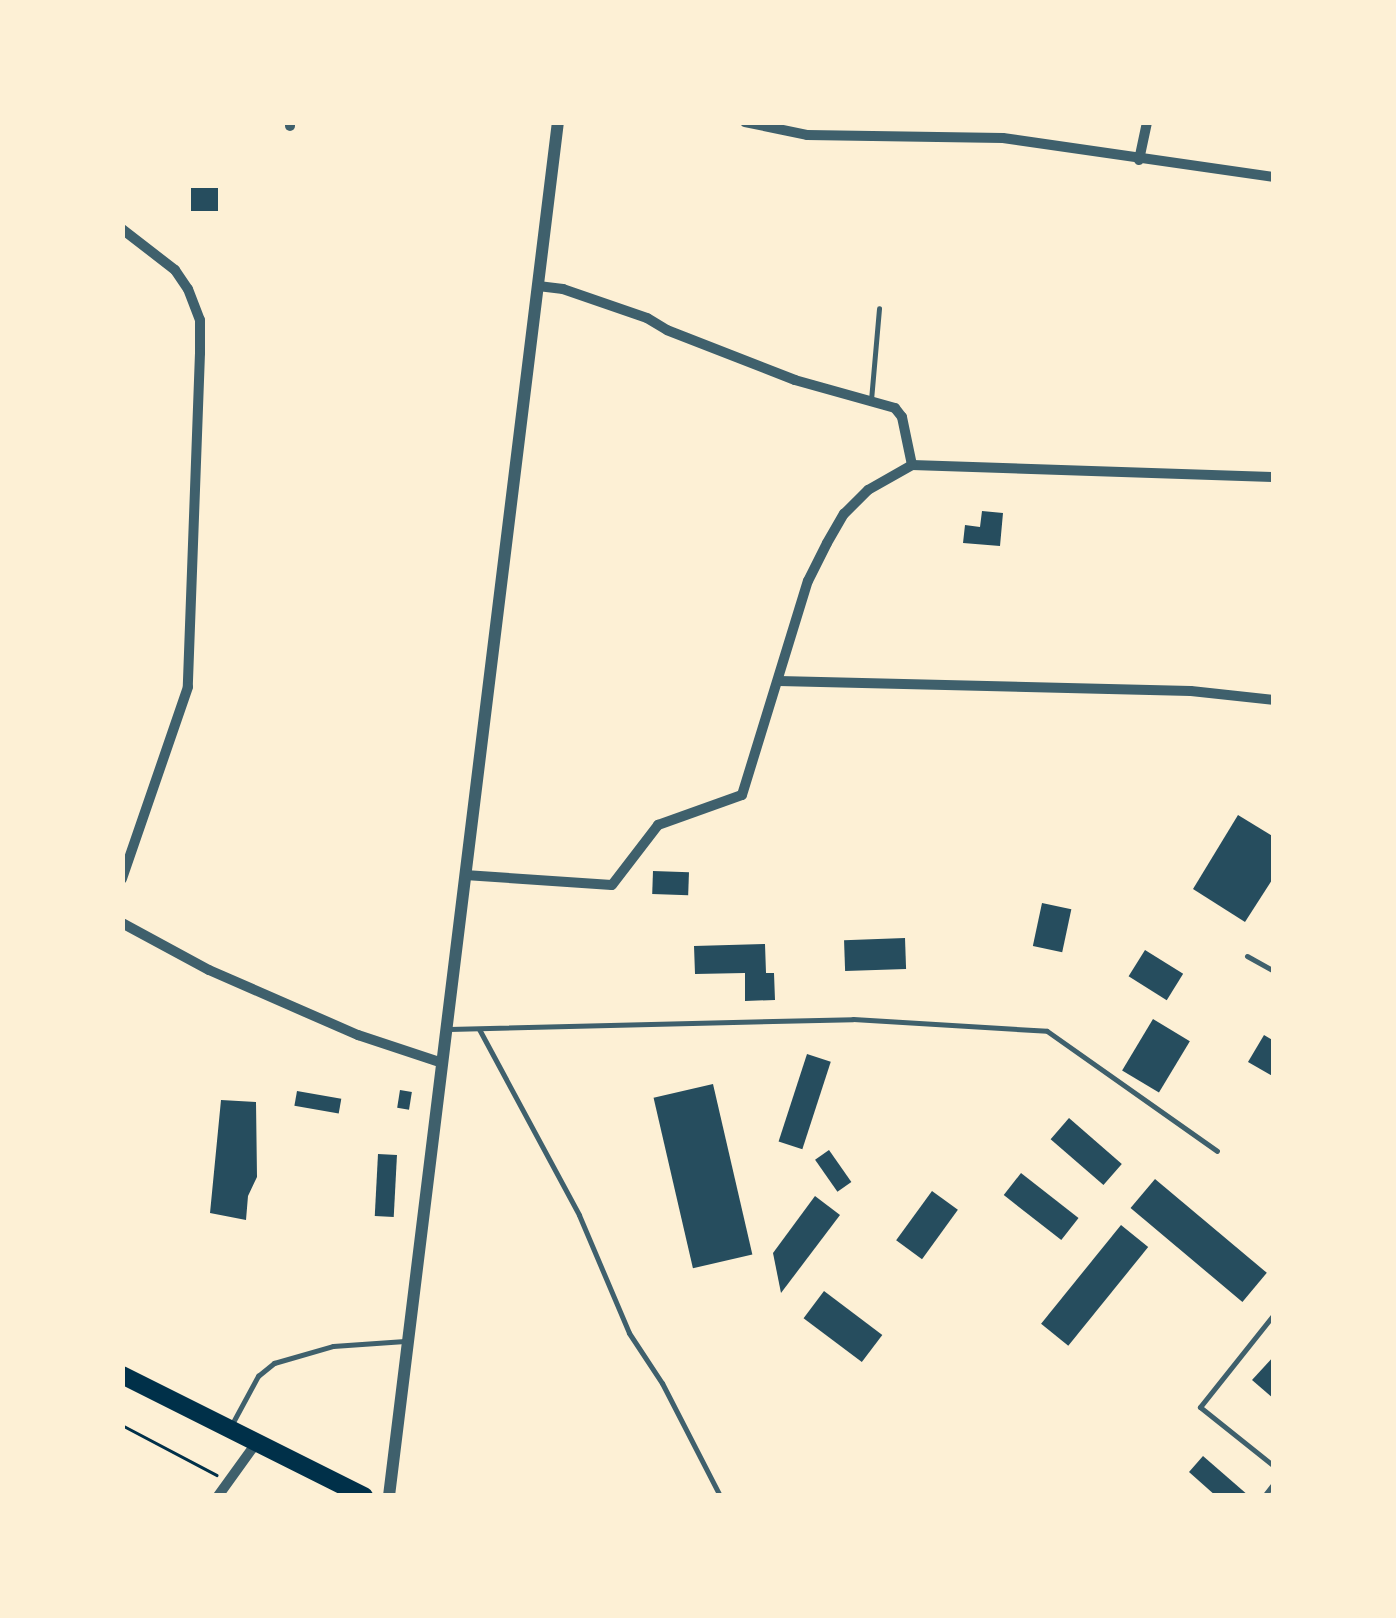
<!DOCTYPE html>
<html>
<head>
<meta charset="utf-8">
<style>
	body { margin:0 }
	#map { position:relative; width:1396px; height:1618px; overflow:hidden; background:#fdf0d5; font-family:"Roboto Condensed",sans-serif }
	div>[style] { position:absolute }
	.building>* { inset:0; background:#264d5e; transform-origin:0 0 }
	.path>* { height:2.5px; margin:-1.25px; padding:0 1.25px; transform-origin:1.25px; border-radius:1.25px; background:#003049 }
	.service>* { height:5px; margin:-2.5px; padding:0 2.5px; transform-origin:2.5px; border-radius:2.5px; background:#3f606c }
	.minor>* { height:10px; margin:-5px; padding:0 5px; transform-origin:5px; border-radius:5px; background:#3f606c }
	.tertiary>* { height:12px; margin:-6px; padding:0 6px; transform-origin:6px; border-radius:6px; background:#3f606c }
	.trunk>* { height:18px; margin:-9px; padding:0 9px; transform-origin:9px; border-radius:9px; background:#003049 }
	span { translate:-50% -50%; white-space:nowrap; text-align:center; line-height:1.15; -webkit-text-stroke:8px #fdf0d5; paint-order:stroke }
	.frame { position:absolute; inset:0; border:125px solid #fdf0d5; pointer-events:none }
</style>
</head>
<body>
<div id="map">
	<div class="building">
		<i style="left:191px;top:188px;width:27px;height:23px"></i>
		<i style="clip-path:polygon(982px 511px,1003px 513px,1000px 546px,963px 543px,965px 525px,980px 527px)"></i>
		<i style="clip-path:polygon(1238px 815px,1274px 837px,1274px 877px,1245px 922px,1193px 889px)"></i>
		<i style="left:653px;top:871px;width:36px;height:23px;rotate:2deg"></i>
		<i style="left:1042px;top:903px;width:30px;height:44px;rotate:12deg"></i>
		<i style="left:905px;top:938px;width:31px;height:61px;rotate:88deg"></i>
		<i style="clip-path:polygon(765px 944px,766px 973px,774px 973px,775px 1000px,745px 1001px,745px 973px,695px 974px,694px 946px)"></i>
		<i style="left:1145px;top:950px;width:45px;height:31px;rotate:32deg"></i>
		<i style="left:1153px;top:1019px;width:43px;height:60px;rotate:31deg"></i>
		<i style="clip-path:polygon(1264px 1035px,1274px 1041px,1274px 1077px,1248px 1062px)"></i>
		<i style="left:807px;top:1054px;width:25px;height:92px;rotate:18deg"></i>
		<i style="left:713px;top:1084px;width:175px;height:61px;rotate:77deg"></i>
		<i style="left:400px;top:1090px;width:12px;height:18px;rotate:9deg"></i>
		<i style="left:297px;top:1091px;width:45px;height:15px;rotate:10deg"></i>
		<i style="clip-path:polygon(221px 1100px,256px 1102px,257px 1177px,248px 1196px,246px 1220px,210px 1213px)"></i>
		<i style="left:1069px;top:1118px;width:70px;height:28px;rotate:41deg"></i>
		<i style="left:829px;top:1150px;width:39px;height:17px;rotate:55deg"></i>
		<i style="left:378px;top:1154px;width:19px;height:62px;rotate:3deg"></i>
		<i style="left:1021px;top:1173px;width:73px;height:28px;rotate:38deg"></i>
		<i style="left:1155px;top:1179px;width:146px;height:38px;rotate:40deg"></i>
		<i style="left:932px;top:1191px;width:32px;height:61px;rotate:36deg"></i>
		<i style="clip-path:polygon(815px 1196px,840px 1215px,781px 1293px,773px 1253px)"></i>
		<i style="left:1121px;top:1225px;width:35px;height:127px;rotate:39deg"></i>
		<i style="left:824px;top:1291px;width:73px;height:34px;rotate:37deg"></i>
		<i style="clip-path:polygon(1274px 1356px,1274px 1399px,1252px 1380px)"></i>
		<i style="clip-path:polygon(1203px 1456px,1249px 1496px,1216px 1496px,1189px 1472px)"></i>
	</div>
	<div class="path">
		<i style="left:122px;top:1425px;width:107px;rotate:27.8deg"></i>
	</div>
	<div class="service">
		<i style="left:871px;top:400px;width:92px;rotate:-85deg"></i>
		<i style="left:1247px;top:956px;width:31px;rotate:29deg"></i>
		<i style="left:449px;top:1029px;width:404px;rotate:-1.4deg"></i>
		<i style="left:853px;top:1019px;width:194px;rotate:3.5deg"></i>
		<i style="left:1047px;top:1031px;width:208px;rotate:35.2deg"></i>
		<i style="left:479px;top:1029px;width:211px;rotate:61.7deg"></i>
		<i style="left:579px;top:1215px;width:128px;rotate:67deg"></i>
		<i style="left:629px;top:1333px;width:60px;rotate:56.6deg"></i>
		<i style="left:662px;top:1383px;width:127px;rotate:62.8deg"></i>
		<i style="left:1274px;top:1314px;width:119px;rotate:128.5deg"></i>
		<i style="left:1200px;top:1407px;width:95px;rotate:38.6deg"></i>
		<i style="left:232px;top:1424px;width:55px;rotate:-61.6deg"></i>
		<i style="left:258px;top:1376px;width:21px;rotate:-39deg"></i>
		<i style="left:274px;top:1363px;width:61px;rotate:-16.1deg"></i>
		<i style="left:333px;top:1346px;width:72px;rotate:-4deg"></i>
		<i style="left:1264px;top:1496px;width:16px;rotate:-52deg"></i>
	</div>
	<div class="minor">
		<i style="left:745px;top:122px;width:63px;rotate:11.8deg"></i>
		<i style="left:807px;top:135px;width:196px;rotate:0.9deg"></i>
		<i style="left:1003px;top:138px;width:274px;rotate:8.2deg"></i>
		<i style="left:290px;top:126px;width:4px;rotate:-90deg"></i>
		<i style="left:1139px;top:160px;width:39px;rotate:-78deg"></i>
		<i style="left:122px;top:229px;width:67px;rotate:37.7deg"></i>
		<i style="left:175px;top:270px;width:23px;rotate:56deg"></i>
		<i style="left:188px;top:289px;width:33px;rotate:69deg"></i>
		<i style="left:200px;top:320px;width:33px;rotate:90deg"></i>
		<i style="left:200px;top:353px;width:334px;rotate:92.1deg"></i>
		<i style="left:188px;top:687px;width:203px;rotate:109deg"></i>
		<i style="left:912px;top:465px;width:362px;rotate:1.9deg"></i>
		<i style="left:779px;top:681px;width:412px;rotate:1.4deg"></i>
		<i style="left:1191px;top:691px;width:83px;rotate:6.2deg"></i>
		<i style="left:465px;top:875px;width:147px;rotate:3.9deg"></i>
		<i style="left:612px;top:885px;width:76px;rotate:-52.5deg"></i>
		<i style="left:658px;top:825px;width:89px;rotate:-19.7deg"></i>
		<i style="left:742px;top:795px;width:224px;rotate:-72.9deg"></i>
		<i style="left:808px;top:581px;width:42px;rotate:-63.4deg"></i>
		<i style="left:827px;top:543px;width:34px;rotate:-60deg"></i>
		<i style="left:844px;top:514px;width:34px;rotate:-45deg"></i>
		<i style="left:868px;top:490px;width:51px;rotate:-29.6deg"></i>
		<i style="left:912px;top:465px;width:49px;rotate:-101.8deg"></i>
		<i style="left:902px;top:417px;width:11px;rotate:-128deg"></i>
		<i style="left:895px;top:408px;width:104px;rotate:-164.4deg"></i>
		<i style="left:795px;top:380px;width:137px;rotate:-158.7deg"></i>
		<i style="left:667px;top:330px;width:23px;rotate:-149deg"></i>
		<i style="left:647px;top:318px;width:89px;rotate:-161deg"></i>
		<i style="left:563px;top:289px;width:25px;rotate:-173deg"></i>
		<i style="left:122px;top:923px;width:99px;rotate:28.4deg"></i>
		<i style="left:209px;top:970px;width:163px;rotate:23.6deg"></i>
		<i style="left:358px;top:1035px;width:89px;rotate:18.4deg"></i>
		<i style="left:218px;top:1496px;width:67px;rotate:-54.2deg"></i>
	</div>
	<div class="tertiary">
		<i style="left:389px;top:1496px;width:1384px;rotate:-82.99deg"></i>
	</div>
	<div class="trunk">
		<i style="left:122px;top:1375px;width:271px;rotate:26.6deg"></i>
	</div>
	<div class="frame"></div>
</div>
</body>
</html>
